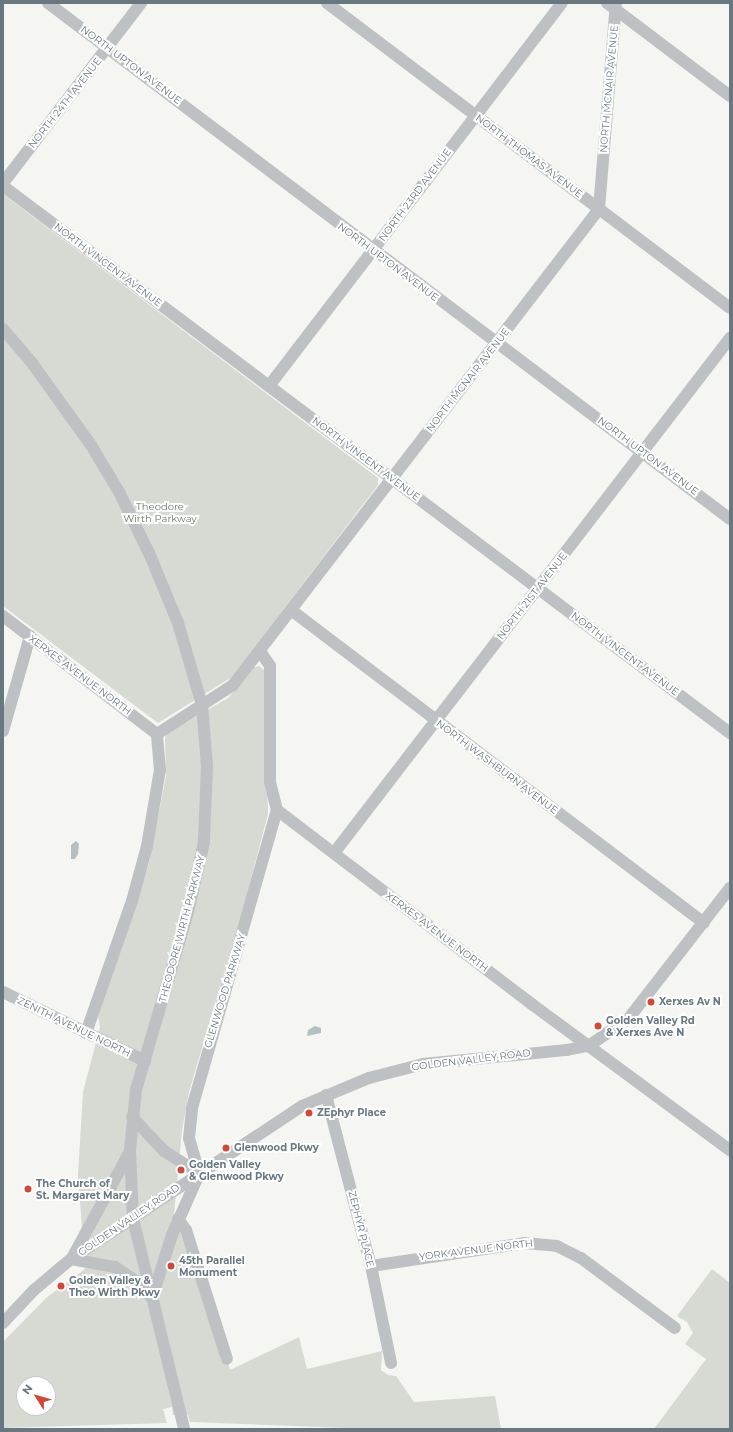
<!DOCTYPE html>
<html>
<head>
<meta charset="utf-8">
<style>
	body { margin:0 }
	#map { position:relative; width:733px; height:1432px; overflow:hidden; background:#f5f5f2; font-family:Montserrat,sans-serif }
	div>[style] { position:absolute }
	.green>* { inset:0; background:#d6dad2 }
	.water>* { inset:0; background:#b3c1c3 }
	.minor>* { height:12px; margin:-6px; padding:0 6px; transform-origin:6px; border-radius:6px; background:#bdc1c4 }
	.dots>* { width:11px; height:11px; translate:-50% -50%; box-sizing:border-box; border:2px solid #fff; border-radius:50% }
	span { translate:-50% -50%; white-space:nowrap; text-align:center; line-height:1.15; -webkit-text-stroke:4px #fff; paint-order:stroke }
	.street-label { font-size:10px; color:#677881 }
	.park-label { font-size:10px; color:#6b7865 }
	.poi-label { font-size:10px; color:#677881; font-weight:700 }
	.left { translate:0 -50%; text-align:left }
	.frame { position:absolute; inset:0; border:4px solid #677881; pointer-events:none }
	.north { position:absolute; left:16px; top:1376px; width:40px; height:40px; box-sizing:border-box; background:#fff; border:1px solid #c2c9cd; border-radius:50%; rotate:307deg; font-size:11px; font-weight:700; line-height:16px; text-align:center; color:#677881 }
	.north::after { content:''; display:block; margin:auto; width:14px; height:18px; background:#d24836; clip-path:polygon(50% 0,100% 100%,50% 72%,0 100%) }
</style>
</head>
<body>
<div id="map">
	<div class="green">
		<i style="clip-path:polygon(3px 194px,378px 478px,378px 485px,232px 677px,158px 723px,3px 606px)"></i>
		<i style="clip-path:polygon(evenodd,259px 666px,264px 670px,265px 685px,268px 814px,247px 894px,189px 1092px,182px 1131px,174px 1215px,206px 1306px,221px 1361px,227px 1359px,230px 1370px,299px 1337px,307px 1369px,382px 1351px,381px 1370px,388px 1375px,396px 1376px,414px 1402px,495px 1396px,501px 1429px,370px 1429px,190px 1422px,188px 1415px,173px 1415px,172px 1407px,163px 1409px,167px 1423px,3px 1428px,3px 1342px,46px 1298px,85px 1269px,78px 1175px,83px 1092px,100px 1027px,98px 1016px,149px 863px,166px 776px,165px 738px,167px 733px,228px 698px,254px 667px,259px 666px,24px 1384px,48px 1384px,48px 1408px,24px 1408px,24px 1384px)"></i>
		<i style="clip-path:polygon(712px 1269px,730px 1283px,730px 1429px,654px 1429px,706px 1359px,685px 1344px,693px 1333px,687px 1322px,677px 1316px)"></i>
	</div>
	<div class="water">
		<i style="clip-path:polygon(76px 841px,79px 844px,78px 854px,75px 859px,71px 859px,71px 845px)"></i>
		<i style="clip-path:polygon(315px 1026px,321px 1028px,321px 1033px,307px 1036px,308px 1030px)"></i>
	</div>
	<div class="minor">
		<i style="left:48px;top:3px;width:855px;rotate:37.11deg"></i>
		<i style="left:327px;top:3px;width:505px;rotate:37.12deg"></i>
		<i style="left:607px;top:3px;width:154px;rotate:37.1deg"></i>
		<i style="left:3px;top:183px;width:227px;rotate:-52.5deg"></i>
		<i style="left:3px;top:186px;width:910px;rotate:36.96deg"></i>
		<i style="left:3px;top:329px;width:45px;rotate:49.5deg"></i>
		<i style="left:32px;top:363px;width:101px;rotate:54.3deg"></i>
		<i style="left:91px;top:445px;width:55px;rotate:59.2deg"></i>
		<i style="left:119px;top:492px;width:70px;rotate:63.8deg"></i>
		<i style="left:150px;top:555px;width:74px;rotate:67.6deg"></i>
		<i style="left:178px;top:623px;width:85px;rotate:73.7deg"></i>
		<i style="left:202px;top:705px;width:61px;rotate:85.3deg"></i>
		<i style="left:207px;top:766px;width:76px;rotate:92.3deg"></i>
		<i style="left:204px;top:842px;width:72px;rotate:102.9deg"></i>
		<i style="left:188px;top:912px;width:185px;rotate:106.3deg"></i>
		<i style="left:136px;top:1090px;width:60px;rotate:95.7deg"></i>
		<i style="left:130px;top:1150px;width:69px;rotate:87.5deg"></i>
		<i style="left:133px;top:1219px;width:216px;rotate:76.3deg"></i>
		<i style="left:269px;top:386px;width:482px;rotate:-52.6deg"></i>
		<i style="left:291px;top:610px;width:518px;rotate:37.16deg"></i>
		<i style="left:3px;top:616px;width:194px;rotate:37.5deg"></i>
		<i style="left:260px;top:651px;width:18px;rotate:56deg"></i>
		<i style="left:270px;top:666px;width:116px;rotate:90deg"></i>
		<i style="left:270px;top:782px;width:29px;rotate:76deg"></i>
		<i style="left:277px;top:810px;width:322px;rotate:37.3deg"></i>
		<i style="left:533px;top:1005px;width:245px;rotate:36.4deg"></i>
		<i style="left:3px;top:731px;width:99px;rotate:-74.1deg"></i>
		<i style="left:157px;top:734px;width:90px;rotate:-32.8deg"></i>
		<i style="left:233px;top:685px;width:600px;rotate:-52.44deg"></i>
		<i style="left:599px;top:209px;width:207px;rotate:-85.3deg"></i>
		<i style="left:334px;top:853px;width:650px;rotate:-52.44deg"></i>
		<i style="left:3px;top:992px;width:158px;rotate:25.9deg"></i>
		<i style="left:86px;top:1033px;width:140px;rotate:-70.8deg"></i>
		<i style="left:132px;top:901px;width:57px;rotate:-74.7deg"></i>
		<i style="left:147px;top:846px;width:77px;rotate:-80.3deg"></i>
		<i style="left:160px;top:770px;width:36px;rotate:-95deg"></i>
		<i style="left:326px;top:1095px;width:177px;rotate:75.3deg"></i>
		<i style="left:371px;top:1266px;width:99px;rotate:78.3deg"></i>
		<i style="left:132px;top:1117px;width:47px;rotate:46.7deg"></i>
		<i style="left:164px;top:1151px;width:41px;rotate:32.2deg"></i>
		<i style="left:199px;top:1173px;width:36px;rotate:-106deg"></i>
		<i style="left:189px;top:1138px;width:30px;rotate:-84deg"></i>
		<i style="left:192px;top:1108px;width:310px;rotate:-74.1deg"></i>
		<i style="left:178px;top:1219px;width:14px;rotate:54deg"></i>
		<i style="left:186px;top:1230px;width:135px;rotate:72.4deg"></i>
		<i style="left:72px;top:1258px;width:122px;rotate:-61.5deg"></i>
		<i style="left:71px;top:1259px;width:45px;rotate:10.3deg"></i>
		<i style="left:115px;top:1267px;width:29px;rotate:34deg"></i>
		<i style="left:139px;top:1283px;width:17px;rotate:50deg"></i>
		<i style="left:371px;top:1266px;width:155px;rotate:-8.5deg"></i>
		<i style="left:524px;top:1243px;width:33px;rotate:5deg"></i>
		<i style="left:557px;top:1246px;width:27px;rotate:27deg"></i>
		<i style="left:581px;top:1258px;width:117px;rotate:36.7deg"></i>
		<i style="left:152px;top:1298px;width:66px;rotate:-72.4deg"></i>
		<i style="left:172px;top:1235px;width:67px;rotate:-66.1deg"></i>
		<i style="left:3px;top:1323px;width:45px;rotate:-46.8deg"></i>
		<i style="left:34px;top:1290px;width:48px;rotate:-40deg"></i>
		<i style="left:71px;top:1259px;width:277px;rotate:-33.5deg"></i>
		<i style="left:302px;top:1106px;width:73px;rotate:-22.7deg"></i>
		<i style="left:369px;top:1078px;width:56px;rotate:-14.5deg"></i>
		<i style="left:423px;top:1064px;width:145px;rotate:-5.6deg"></i>
		<i style="left:567px;top:1050px;width:24px;rotate:-12deg"></i>
		<i style="left:590px;top:1045px;width:47px;rotate:-34.7deg"></i>
		<i style="left:629px;top:1018px;width:165px;rotate:-52.2deg"></i>
	</div>
	<div class="dots">
		<i style="left:651px;top:1002px;background:#d24836"></i>
		<i style="left:598px;top:1026px;background:#d24836"></i>
		<i style="left:309px;top:1113px;background:#d24836"></i>
		<i style="left:226px;top:1148px;background:#d24836"></i>
		<i style="left:181px;top:1170px;background:#d24836"></i>
		<i style="left:28px;top:1189px;background:#d24836"></i>
		<i style="left:171px;top:1266px;background:#d24836"></i>
		<i style="left:61px;top:1286px;background:#d24836"></i>
	</div>
	<div class="street-label">
		<span style="left:131px;top:65px;rotate:37deg">NORTH UPTON AVENUE</span>
		<span style="left:609px;top:89px;rotate:-85deg">NORTH MCNAIR AVENUE</span>
		<span style="left:65px;top:103px;rotate:-52deg">NORTH 24TH AVENUE</span>
		<span style="left:529px;top:156px;rotate:37deg">NORTH THOMAS AVENUE</span>
		<span style="left:415px;top:195px;rotate:-53deg">NORTH 23RD AVENUE</span>
		<span style="left:388px;top:262px;rotate:37deg">NORTH UPTON AVENUE</span>
		<span style="left:108px;top:265px;rotate:37deg">NORTH VINCENT AVENUE</span>
		<span style="left:468px;top:380px;rotate:-52deg">NORTH MCNAIR AVENUE</span>
		<span style="left:648px;top:456px;rotate:37deg">NORTH UPTON AVENUE</span>
		<span style="left:366px;top:459px;rotate:37deg">NORTH VINCENT AVENUE</span>
		<span style="left:532px;top:596px;rotate:-52deg">NORTH 21ST AVENUE</span>
		<span style="left:625px;top:654px;rotate:37deg">NORTH VINCENT AVENUE</span>
		<span style="left:80px;top:675px;rotate:37deg">XERXES AVENUE NORTH</span>
		<span style="left:497px;top:767px;rotate:37deg">NORTH WASHBURN AVENUE</span>
		<span style="left:182px;top:929px;rotate:-75deg">THEODORE WIRTH PARKWAY</span>
		<span style="left:437px;top:932px;rotate:37deg">XERXES AVENUE NORTH</span>
		<span style="left:225px;top:991px;rotate:-73deg">GLENWOOD PARKWAY</span>
		<span style="left:74px;top:1027px;rotate:26deg">ZENITH AVENUE NORTH</span>
		<span style="left:471px;top:1060px;rotate:-7deg">GOLDEN VALLEY ROAD</span>
		<span style="left:129px;top:1220px;rotate:-34deg">GOLDEN VALLEY ROAD</span>
		<span style="left:361px;top:1229px;rotate:76deg">ZEPHYR PLACE</span>
		<span style="left:476px;top:1250px;rotate:-7deg">YORK AVENUE NORTH</span>
	</div>
	<div class="park-label">
		<span style="left:160px;top:512px">Theodore<br>Wirth Parkway</span>
	</div>
	<div class="poi-label">
		<span class="left" style="left:659px;top:1002px">Xerxes Av N</span>
		<span class="left" style="left:606px;top:1026px">Golden Valley Rd<br>&amp; Xerxes Ave N</span>
		<span class="left" style="left:317px;top:1113px">ZEphyr Place</span>
		<span class="left" style="left:234px;top:1148px">Glenwood Pkwy</span>
		<span class="left" style="left:189px;top:1170px">Golden Valley<br>&amp; Glenwood Pkwy</span>
		<span class="left" style="left:36px;top:1189px">The Church of<br>St. Margaret Mary</span>
		<span class="left" style="left:179px;top:1266px">45th Parallel<br>Monument</span>
		<span class="left" style="left:69px;top:1286px">Golden Valley &amp;<br>Theo Wirth Pkwy</span>
	</div>
	<div class="frame"></div>
	<div class="north">N</div>
</div>
</body>
</html>
